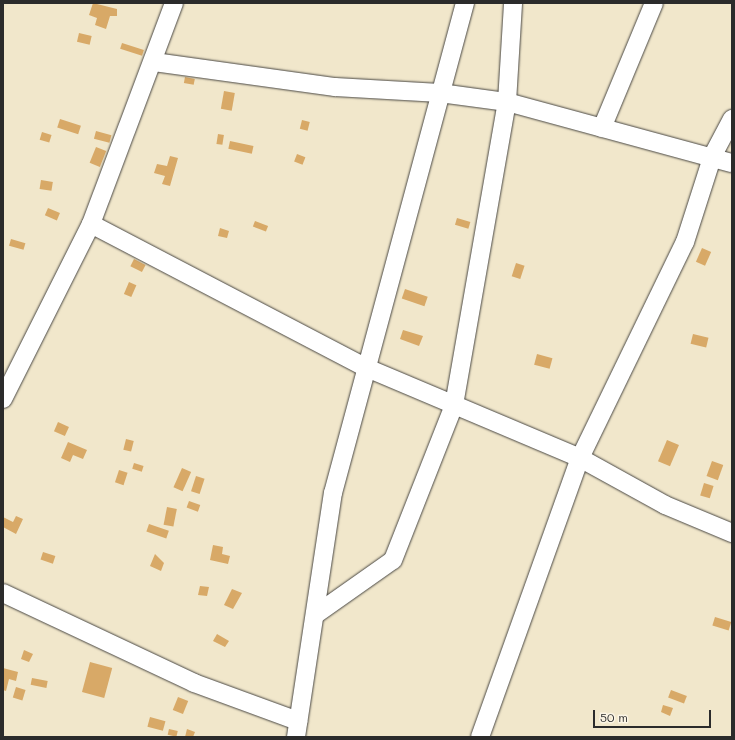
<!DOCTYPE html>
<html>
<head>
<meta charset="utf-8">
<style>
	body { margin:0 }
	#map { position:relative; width:735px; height:740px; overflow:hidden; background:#f1e7cb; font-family:Mali,sans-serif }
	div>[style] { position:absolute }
	.building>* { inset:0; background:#d8a967; transform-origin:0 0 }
	.roads { filter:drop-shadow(0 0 1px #494743) drop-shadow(0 0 1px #494743) }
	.minor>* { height:18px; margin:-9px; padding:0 9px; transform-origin:9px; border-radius:9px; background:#fff }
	span { translate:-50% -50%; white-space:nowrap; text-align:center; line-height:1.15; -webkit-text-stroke:3px #fcf5e5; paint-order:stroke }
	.frame { position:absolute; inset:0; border:4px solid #2b2b2b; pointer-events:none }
	.scale { position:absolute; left:593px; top:710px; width:118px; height:18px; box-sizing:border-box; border:2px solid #2b2b2b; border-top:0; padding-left:5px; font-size:12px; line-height:14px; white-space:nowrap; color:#2b2b2b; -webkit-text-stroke:3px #fcf5e5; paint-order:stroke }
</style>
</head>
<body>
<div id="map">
	<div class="building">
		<i style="clip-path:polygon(93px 3px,117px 9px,117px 16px,110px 16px,106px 29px,95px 25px,97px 18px,89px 15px)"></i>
		<i style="left:79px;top:33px;width:13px;height:9px;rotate:13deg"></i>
		<i style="left:122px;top:43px;width:23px;height:6px;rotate:18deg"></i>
		<i style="left:185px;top:77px;width:10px;height:6px;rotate:11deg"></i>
		<i style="left:224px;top:91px;width:11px;height:18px;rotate:10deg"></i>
		<i style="left:60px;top:119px;width:22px;height:9px;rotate:18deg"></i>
		<i style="left:302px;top:120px;width:8px;height:9px;rotate:14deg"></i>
		<i style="left:96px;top:131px;width:16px;height:8px;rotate:15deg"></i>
		<i style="left:42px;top:132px;width:10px;height:8px;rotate:17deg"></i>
		<i style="left:218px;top:134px;width:6px;height:10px;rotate:9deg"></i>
		<i style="left:230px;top:141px;width:24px;height:8px;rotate:12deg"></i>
		<i style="left:96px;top:147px;width:11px;height:17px;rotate:22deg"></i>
		<i style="left:297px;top:154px;width:9px;height:8px;rotate:21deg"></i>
		<i style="clip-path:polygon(170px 156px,178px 158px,170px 186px,162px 184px,165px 176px,154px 173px,157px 164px,167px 166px)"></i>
		<i style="left:41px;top:180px;width:12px;height:9px;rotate:9deg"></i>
		<i style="left:48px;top:208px;width:13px;height:8px;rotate:23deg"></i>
		<i style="left:457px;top:218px;width:14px;height:7px;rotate:17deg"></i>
		<i style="left:255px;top:221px;width:14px;height:6px;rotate:21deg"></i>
		<i style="clip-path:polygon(220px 228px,229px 231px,227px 238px,218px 236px)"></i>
		<i style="left:11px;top:239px;width:15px;height:7px;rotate:16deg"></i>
		<i style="left:702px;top:248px;width:10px;height:15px;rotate:24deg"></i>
		<i style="left:134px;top:259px;width:13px;height:8px;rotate:27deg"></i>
		<i style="left:516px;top:263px;width:9px;height:14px;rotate:18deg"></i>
		<i style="left:129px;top:282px;width:8px;height:13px;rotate:23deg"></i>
		<i style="left:405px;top:289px;width:24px;height:10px;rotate:19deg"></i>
		<i style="clip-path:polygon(403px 330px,423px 336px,419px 346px,400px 339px)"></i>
		<i style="left:693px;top:334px;width:16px;height:10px;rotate:14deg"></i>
		<i style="left:537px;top:354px;width:16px;height:11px;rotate:15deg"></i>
		<i style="left:58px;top:422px;width:12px;height:10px;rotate:24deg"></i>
		<i style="left:126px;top:439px;width:8px;height:11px;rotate:14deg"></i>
		<i style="left:667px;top:440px;width:13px;height:23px;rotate:23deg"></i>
		<i style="clip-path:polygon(68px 442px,87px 450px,83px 459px,73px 455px,70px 462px,61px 458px)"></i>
		<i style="left:712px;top:461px;width:12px;height:16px;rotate:20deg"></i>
		<i style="left:134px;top:463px;width:10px;height:6px;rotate:17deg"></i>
		<i style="left:182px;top:468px;width:10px;height:21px;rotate:24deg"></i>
		<i style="left:119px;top:470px;width:9px;height:13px;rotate:18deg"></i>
		<i style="left:196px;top:476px;width:9px;height:16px;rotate:18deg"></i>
		<i style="left:704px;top:483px;width:10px;height:13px;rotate:17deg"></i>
		<i style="left:189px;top:501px;width:12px;height:7px;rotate:20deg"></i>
		<i style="left:167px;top:507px;width:10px;height:18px;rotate:11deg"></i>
		<i style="clip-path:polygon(16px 516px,23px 519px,16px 534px,3px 527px,3px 517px,13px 522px)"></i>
		<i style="left:149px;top:524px;width:21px;height:8px;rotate:19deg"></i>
		<i style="clip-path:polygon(213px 545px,223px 547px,222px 554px,230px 556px,228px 564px,210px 560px)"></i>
		<i style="left:43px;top:552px;width:13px;height:8px;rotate:18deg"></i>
		<i style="clip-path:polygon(155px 554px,164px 563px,161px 571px,150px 566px)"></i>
		<i style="clip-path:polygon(200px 586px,209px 587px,207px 596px,198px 595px)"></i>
		<i style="clip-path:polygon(232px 589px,242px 593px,233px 609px,224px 605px)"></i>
		<i style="left:715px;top:617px;width:17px;height:9px;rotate:17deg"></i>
		<i style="clip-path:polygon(217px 634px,229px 641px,225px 647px,213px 641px)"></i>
		<i style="clip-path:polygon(24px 650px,33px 654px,29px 662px,21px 659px)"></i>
		<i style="left:90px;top:662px;width:23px;height:31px;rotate:15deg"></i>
		<i style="clip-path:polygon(3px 668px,18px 672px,16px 681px,9px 679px,6px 691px,3px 690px)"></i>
		<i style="left:32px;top:678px;width:16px;height:7px;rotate:11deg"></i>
		<i style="left:16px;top:687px;width:10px;height:11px;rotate:17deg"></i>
		<i style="left:671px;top:690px;width:17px;height:8px;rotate:21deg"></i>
		<i style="left:178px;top:697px;width:11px;height:14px;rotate:22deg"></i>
		<i style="clip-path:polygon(663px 705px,673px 708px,670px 716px,661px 712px)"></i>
		<i style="left:150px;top:717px;width:16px;height:10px;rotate:15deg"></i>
		<i style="left:169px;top:729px;width:9px;height:6px;rotate:13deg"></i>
		<i style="clip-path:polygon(187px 729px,195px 732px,193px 737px,185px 737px)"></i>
	</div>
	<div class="roads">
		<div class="minor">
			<i style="left:154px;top:62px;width:183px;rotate:7.9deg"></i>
			<i style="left:335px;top:87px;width:105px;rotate:3.3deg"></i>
			<i style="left:440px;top:93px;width:68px;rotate:7.7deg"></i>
			<i style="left:507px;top:102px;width:233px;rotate:15.2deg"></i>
			<i style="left:602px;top:128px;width:135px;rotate:-67.4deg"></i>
			<i style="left:91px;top:224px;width:311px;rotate:27.6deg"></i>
			<i style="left:367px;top:368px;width:231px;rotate:22.9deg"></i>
			<i style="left:580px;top:458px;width:97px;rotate:28.9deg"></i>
			<i style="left:665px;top:505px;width:73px;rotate:22.7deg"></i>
			<i style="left:3px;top:399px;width:196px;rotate:-63.3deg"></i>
			<i style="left:91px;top:224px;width:236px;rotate:-69.4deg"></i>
			<i style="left:3px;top:593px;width:211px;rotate:25.2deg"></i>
			<i style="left:194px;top:683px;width:111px;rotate:20.1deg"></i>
			<i style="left:315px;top:615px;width:95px;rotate:-35.2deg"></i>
			<i style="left:393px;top:560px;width:167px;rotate:-68.5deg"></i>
			<i style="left:454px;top:405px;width:308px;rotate:-80.1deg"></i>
			<i style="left:507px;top:102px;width:99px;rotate:-86.5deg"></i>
			<i style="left:296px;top:737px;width:247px;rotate:-81.4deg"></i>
			<i style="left:333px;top:493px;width:507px;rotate:-74.92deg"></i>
			<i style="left:480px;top:737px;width:296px;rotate:-70.3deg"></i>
			<i style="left:580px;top:458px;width:240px;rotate:-64.1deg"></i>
			<i style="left:685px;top:242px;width:91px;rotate:-72.2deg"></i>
			<i style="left:713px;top:155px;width:41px;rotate:-62.2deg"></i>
		</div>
	</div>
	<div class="frame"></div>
	<div class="scale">50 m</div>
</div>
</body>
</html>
